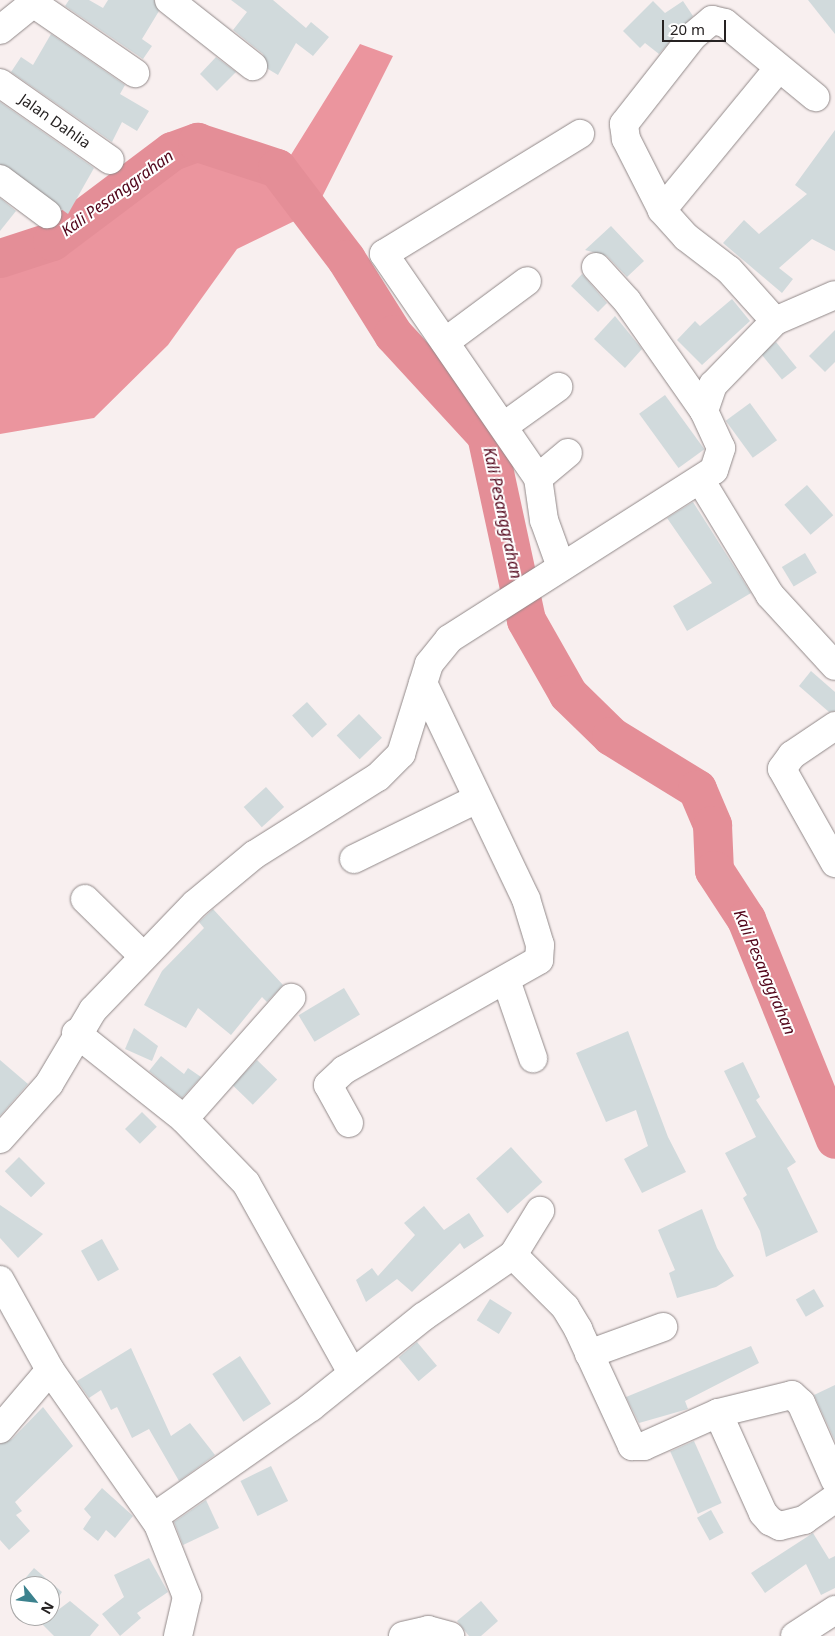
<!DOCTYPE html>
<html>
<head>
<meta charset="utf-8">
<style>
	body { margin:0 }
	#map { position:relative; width:835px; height:1636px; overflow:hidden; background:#f8efef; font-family:"Noto Sans",sans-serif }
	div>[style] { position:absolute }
	.forest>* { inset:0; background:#eb959e }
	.river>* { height:39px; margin:-19.5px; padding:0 19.5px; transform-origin:19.5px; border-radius:19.5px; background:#e48e97 }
	.building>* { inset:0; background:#d1dadc; transform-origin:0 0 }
	.roads { filter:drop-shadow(0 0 1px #918989) drop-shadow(0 0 1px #918989) }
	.minor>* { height:28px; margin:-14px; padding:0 14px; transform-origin:14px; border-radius:14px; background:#fff }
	span { translate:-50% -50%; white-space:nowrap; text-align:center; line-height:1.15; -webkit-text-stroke:4px #fff; paint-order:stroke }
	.street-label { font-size:15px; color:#262222 }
	.water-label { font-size:16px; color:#52051a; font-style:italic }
	.north { position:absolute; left:10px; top:1576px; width:50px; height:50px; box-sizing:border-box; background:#fff; border:1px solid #a8a7a7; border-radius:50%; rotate:119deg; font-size:14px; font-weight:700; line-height:20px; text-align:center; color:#262222 }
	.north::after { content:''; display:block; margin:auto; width:18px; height:22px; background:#3c828e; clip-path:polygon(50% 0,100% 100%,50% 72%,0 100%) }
	.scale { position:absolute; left:662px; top:20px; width:64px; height:22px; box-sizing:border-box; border:2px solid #262222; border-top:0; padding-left:6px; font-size:15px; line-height:18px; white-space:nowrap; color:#262222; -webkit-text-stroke:4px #fff; paint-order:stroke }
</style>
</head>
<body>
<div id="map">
	<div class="forest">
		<i style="clip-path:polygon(360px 44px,393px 56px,315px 211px,237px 249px,168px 345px,94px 418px,0 434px,0 253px,75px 226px,163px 161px,227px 139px,284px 166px)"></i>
	</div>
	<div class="river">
		<i style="left:0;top:258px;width:55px;rotate:-18.1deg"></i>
		<i style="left:52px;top:241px;width:150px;rotate:-36.9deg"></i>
		<i style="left:172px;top:151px;width:27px;rotate:-20deg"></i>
		<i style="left:197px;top:142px;width:84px;rotate:18deg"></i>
		<i style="left:277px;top:168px;width:114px;rotate:52.8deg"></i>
		<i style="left:346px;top:259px;width:89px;rotate:57.9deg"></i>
		<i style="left:393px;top:334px;width:137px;rotate:47.4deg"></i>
		<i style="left:486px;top:435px;width:189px;rotate:77.8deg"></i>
		<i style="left:526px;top:620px;width:85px;rotate:60.4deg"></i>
		<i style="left:568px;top:694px;width:60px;rotate:44.3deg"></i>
		<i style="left:611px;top:736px;width:101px;rotate:31.6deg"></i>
		<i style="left:697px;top:789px;width:39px;rotate:67deg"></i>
		<i style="left:712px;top:825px;width:45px;rotate:87.5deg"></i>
		<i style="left:714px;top:870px;width:59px;rotate:56.9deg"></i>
		<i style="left:746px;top:919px;width:237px;rotate:68deg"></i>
	</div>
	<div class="building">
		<i style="clip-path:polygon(69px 0,89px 0,103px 8px,108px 0,154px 0,159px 11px,142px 39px,152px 46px,143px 59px,65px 6px)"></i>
		<i style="clip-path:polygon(231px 0,273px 0,306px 28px,311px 22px,329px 37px,313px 56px,296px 43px,278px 75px,268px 69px,263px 54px,233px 30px,247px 12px)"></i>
		<i style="clip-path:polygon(808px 0,835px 0,835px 34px)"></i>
		<i style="clip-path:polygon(653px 1px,665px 13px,683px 1px,693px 16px,659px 54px,645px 43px,640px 48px,623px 31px)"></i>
		<i style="clip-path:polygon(51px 34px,125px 85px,120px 94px,149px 111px,137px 131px,122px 122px,112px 142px,11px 72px,21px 57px,33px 65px)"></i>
		<i style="clip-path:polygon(216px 57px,236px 72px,217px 91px,200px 74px)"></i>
		<i style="clip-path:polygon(0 102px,94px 168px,68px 214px,0 164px)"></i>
		<i style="clip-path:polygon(835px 130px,835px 251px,812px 239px,779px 268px,793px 279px,782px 293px,723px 243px,744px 220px,759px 234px,807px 194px,795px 185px)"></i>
		<i style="clip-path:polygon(0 198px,16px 211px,0 231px)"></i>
		<i style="clip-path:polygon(611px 226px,644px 261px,627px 277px,607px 256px,585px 250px)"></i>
		<i style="clip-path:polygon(582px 274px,607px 303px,598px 312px,571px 286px)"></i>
		<i style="clip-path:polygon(732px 299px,750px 321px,702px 365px,677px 340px,695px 321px,700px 326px)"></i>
		<i style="clip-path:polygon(615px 316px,642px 349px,625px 368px,594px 339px)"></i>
		<i style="clip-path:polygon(835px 330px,835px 362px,825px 372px,809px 356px)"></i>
		<i style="left:776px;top:342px;width:33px;height:19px;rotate:51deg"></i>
		<i style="left:665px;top:395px;width:67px;height:32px;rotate:54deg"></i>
		<i style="left:750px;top:403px;width:46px;height:30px;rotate:54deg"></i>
		<i style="left:807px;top:485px;width:40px;height:30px;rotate:49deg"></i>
		<i style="clip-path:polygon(693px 502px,751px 593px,687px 631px,673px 606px,712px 583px,667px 518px)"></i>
		<i style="left:805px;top:553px;width:23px;height:27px;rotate:59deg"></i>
		<i style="clip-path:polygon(811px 671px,835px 692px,835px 711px,829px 712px,799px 686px)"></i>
		<i style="left:307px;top:702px;width:30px;height:20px;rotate:48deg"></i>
		<i style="left:359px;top:714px;width:33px;height:31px;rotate:46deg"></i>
		<i style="left:266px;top:787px;width:27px;height:30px;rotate:48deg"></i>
		<i style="clip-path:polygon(213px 909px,283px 985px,267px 1002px,262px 997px,231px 1035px,198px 1008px,186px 1028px,144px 1005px,162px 971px,204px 928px,199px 922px)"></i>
		<i style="left:344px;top:988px;width:31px;height:53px;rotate:59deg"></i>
		<i style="clip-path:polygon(134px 1028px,158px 1046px,152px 1061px,125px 1049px)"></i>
		<i style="clip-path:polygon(628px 1031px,668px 1137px,686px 1172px,642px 1193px,624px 1159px,648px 1146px,636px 1110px,606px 1122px,576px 1053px)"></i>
		<i style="clip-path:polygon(161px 1056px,184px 1074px,188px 1068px,201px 1077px,182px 1098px,149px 1071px)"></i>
		<i style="clip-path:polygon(0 1060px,28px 1084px,0 1116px)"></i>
		<i style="left:257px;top:1060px;width:28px;height:35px;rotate:44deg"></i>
		<i style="clip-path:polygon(743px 1062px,760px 1097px,756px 1100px,796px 1162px,787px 1168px,818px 1232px,766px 1257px,760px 1231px,743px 1198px,747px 1195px,725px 1153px,756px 1137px,724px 1071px)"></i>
		<i style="left:142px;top:1112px;width:21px;height:24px;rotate:45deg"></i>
		<i style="left:511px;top:1147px;width:47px;height:47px;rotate:48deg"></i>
		<i style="left:19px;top:1157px;width:37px;height:20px;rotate:45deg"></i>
		<i style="clip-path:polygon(0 1205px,43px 1234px,18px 1258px,0 1238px)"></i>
		<i style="clip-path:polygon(424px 1206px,444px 1230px,469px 1213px,484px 1236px,464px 1249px,460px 1243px,412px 1292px,397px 1279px,366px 1302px,356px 1280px,372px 1268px,378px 1276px,415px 1235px,404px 1223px)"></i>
		<i style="clip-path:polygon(702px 1209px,717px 1248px,734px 1276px,716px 1287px,677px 1298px,669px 1273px,675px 1270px,658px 1230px)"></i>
		<i style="left:102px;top:1239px;width:35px;height:24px;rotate:61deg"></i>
		<i style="left:814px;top:1289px;width:20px;height:21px;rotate:60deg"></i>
		<i style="left:490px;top:1299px;width:26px;height:25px;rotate:32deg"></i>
		<i style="left:417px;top:1342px;width:31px;height:24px;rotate:50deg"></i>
		<i style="clip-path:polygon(751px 1346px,759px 1363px,685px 1401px,688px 1409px,639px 1423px,626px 1397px)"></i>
		<i style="clip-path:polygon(131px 1348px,171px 1436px,190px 1423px,215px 1455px,179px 1481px,149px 1429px,132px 1438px,117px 1407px,111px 1410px,101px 1390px,89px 1398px,77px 1381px)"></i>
		<i style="left:240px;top:1356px;width:57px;height:33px;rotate:57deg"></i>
		<i style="clip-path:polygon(835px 1385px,835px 1441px,814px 1395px)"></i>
		<i style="clip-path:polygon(43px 1407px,73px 1446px,15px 1502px,22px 1511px,16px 1515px,30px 1531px,9px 1550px,0 1540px,0 1444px,12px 1439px)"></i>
		<i style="left:694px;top:1441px;width:68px;height:26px;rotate:66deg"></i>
		<i style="left:271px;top:1466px;width:39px;height:34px;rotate:64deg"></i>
		<i style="clip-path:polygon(102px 1488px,133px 1516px,115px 1538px,106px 1530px,98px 1541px,83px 1529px,91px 1517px,84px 1509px)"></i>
		<i style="clip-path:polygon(206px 1500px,219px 1528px,183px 1545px,174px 1522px)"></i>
		<i style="left:711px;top:1510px;width:26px;height:16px;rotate:61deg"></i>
		<i style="clip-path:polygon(813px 1533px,829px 1559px,835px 1556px,835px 1588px,821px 1595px,806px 1564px,765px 1593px,751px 1573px)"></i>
		<i style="clip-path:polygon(149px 1558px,168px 1592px,137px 1613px,141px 1618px,120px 1636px,102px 1614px,124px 1597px,114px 1575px)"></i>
		<i style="clip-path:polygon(34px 1568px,62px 1592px,50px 1610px,50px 1586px,20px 1586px,20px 1604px,10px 1596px)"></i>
		<i style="clip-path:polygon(70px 1601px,99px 1625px,90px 1636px,54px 1636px,34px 1616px,50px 1616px)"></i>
		<i style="clip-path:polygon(481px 1601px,498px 1621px,481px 1636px,469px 1636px,457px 1621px)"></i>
	</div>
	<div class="roads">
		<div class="minor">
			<i style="left:169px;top:0;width:107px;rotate:38.2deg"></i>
			<i style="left:33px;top:3px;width:124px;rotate:34.5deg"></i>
			<i style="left:0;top:30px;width:48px;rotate:-39deg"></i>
			<i style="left:0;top:83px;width:134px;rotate:35deg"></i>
			<i style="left:0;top:179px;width:59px;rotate:36.7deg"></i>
			<i style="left:662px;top:210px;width:183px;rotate:-50.6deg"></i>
			<i style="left:596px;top:267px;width:46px;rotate:47.6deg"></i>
			<i style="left:627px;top:301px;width:134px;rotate:55deg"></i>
			<i style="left:775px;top:321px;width:69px;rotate:-132deg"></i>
			<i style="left:729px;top:270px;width:54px;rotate:-142.5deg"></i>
			<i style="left:686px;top:237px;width:36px;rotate:-132deg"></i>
			<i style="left:662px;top:210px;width:80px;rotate:-116.9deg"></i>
			<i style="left:626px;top:139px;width:15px;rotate:-98deg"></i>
			<i style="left:624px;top:124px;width:112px;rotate:-51.9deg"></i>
			<i style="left:693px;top:36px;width:25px;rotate:-40deg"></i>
			<i style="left:712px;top:20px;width:13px;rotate:13deg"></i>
			<i style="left:725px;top:23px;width:117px;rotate:39.4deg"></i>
			<i style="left:445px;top:342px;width:102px;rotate:-36.6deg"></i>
			<i style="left:504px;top:426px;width:67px;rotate:-35.8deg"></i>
			<i style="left:538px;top:478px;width:39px;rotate:-40deg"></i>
			<i style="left:701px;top:481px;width:133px;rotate:58.8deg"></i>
			<i style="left:770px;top:595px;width:96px;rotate:47.5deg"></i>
			<i style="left:561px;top:567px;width:50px;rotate:-109.9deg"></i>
			<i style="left:544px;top:520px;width:42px;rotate:-98.1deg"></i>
			<i style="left:538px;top:478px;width:272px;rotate:-124.5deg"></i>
			<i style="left:384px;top:254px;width:230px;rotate:-31.5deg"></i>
			<i style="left:835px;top:726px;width:52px;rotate:146deg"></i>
			<i style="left:792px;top:755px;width:17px;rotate:126deg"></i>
			<i style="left:782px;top:769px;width:108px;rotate:60.6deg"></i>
			<i style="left:354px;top:859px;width:135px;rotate:-26deg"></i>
			<i style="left:85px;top:899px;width:80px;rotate:44.5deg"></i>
			<i style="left:506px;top:980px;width:83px;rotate:70.9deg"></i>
			<i style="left:76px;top:1033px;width:138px;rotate:38.5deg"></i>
			<i style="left:184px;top:1119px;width:89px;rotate:45.9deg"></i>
			<i style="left:246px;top:1183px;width:218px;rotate:60.8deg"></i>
			<i style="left:184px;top:1119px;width:162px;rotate:-48.5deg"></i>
			<i style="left:349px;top:1123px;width:43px;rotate:-118.9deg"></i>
			<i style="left:328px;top:1085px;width:22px;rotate:-43deg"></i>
			<i style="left:344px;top:1070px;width:224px;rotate:-29.4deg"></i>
			<i style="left:539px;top:960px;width:15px;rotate:-86deg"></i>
			<i style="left:540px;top:945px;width:48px;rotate:-106.9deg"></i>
			<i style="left:526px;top:899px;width:239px;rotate:-115.5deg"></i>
			<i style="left:0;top:1139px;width:74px;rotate:-48.3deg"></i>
			<i style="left:49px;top:1084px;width:86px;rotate:-59.3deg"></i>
			<i style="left:93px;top:1010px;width:147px;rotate:-46.1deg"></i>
			<i style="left:195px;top:904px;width:77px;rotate:-39.7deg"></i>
			<i style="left:254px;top:855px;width:146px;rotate:-32.2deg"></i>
			<i style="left:378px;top:777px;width:33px;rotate:-45deg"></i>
			<i style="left:401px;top:754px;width:94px;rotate:-72.7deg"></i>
			<i style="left:429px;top:664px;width:32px;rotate:-51deg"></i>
			<i style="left:449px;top:639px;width:314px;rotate:-32.5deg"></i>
			<i style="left:714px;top:470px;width:23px;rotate:-72deg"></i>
			<i style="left:721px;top:448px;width:41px;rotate:-114.7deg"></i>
			<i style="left:704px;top:411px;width:28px;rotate:-71deg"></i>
			<i style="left:713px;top:385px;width:89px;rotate:-45.9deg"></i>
			<i style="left:775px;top:321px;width:65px;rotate:-23.4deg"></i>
			<i style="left:513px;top:1255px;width:74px;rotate:45deg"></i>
			<i style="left:565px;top:1307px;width:26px;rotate:59deg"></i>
			<i style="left:578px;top:1329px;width:129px;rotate:65.2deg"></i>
			<i style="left:632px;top:1446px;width:12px"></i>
			<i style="left:644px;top:1446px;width:81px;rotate:-24deg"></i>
			<i style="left:718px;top:1413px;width:76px;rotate:-13.7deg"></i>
			<i style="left:792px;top:1395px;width:12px;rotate:42deg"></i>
			<i style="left:801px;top:1403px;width:84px;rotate:66.2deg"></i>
			<i style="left:0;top:1280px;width:103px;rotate:60.9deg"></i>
			<i style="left:50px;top:1370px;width:188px;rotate:55deg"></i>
			<i style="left:158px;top:1524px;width:79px;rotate:68.3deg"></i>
			<i style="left:187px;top:1597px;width:40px;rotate:103deg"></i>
			<i style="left:589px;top:1354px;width:79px;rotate:-20deg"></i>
			<i style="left:718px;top:1413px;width:110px;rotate:65.8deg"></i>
			<i style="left:763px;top:1513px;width:11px;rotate:49deg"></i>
			<i style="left:770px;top:1521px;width:11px;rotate:27deg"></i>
			<i style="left:780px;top:1526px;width:25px;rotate:-14deg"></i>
			<i style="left:804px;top:1520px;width:38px;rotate:-35deg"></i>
			<i style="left:0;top:1429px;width:77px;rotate:-49.7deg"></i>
			<i style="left:154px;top:1517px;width:192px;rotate:-35deg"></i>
			<i style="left:311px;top:1407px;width:144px;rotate:-38.8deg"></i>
			<i style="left:423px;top:1317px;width:109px;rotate:-34.6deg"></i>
			<i style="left:513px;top:1255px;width:52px;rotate:-58.5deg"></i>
			<i style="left:403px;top:1636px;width:26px;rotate:-13deg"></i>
			<i style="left:428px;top:1630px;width:23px;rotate:15deg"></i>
			<i style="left:795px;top:1636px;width:48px;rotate:-33deg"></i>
		</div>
	</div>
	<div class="street-label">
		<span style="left:55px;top:121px;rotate:35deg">Jalan Dahlia</span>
	</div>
	<div class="water-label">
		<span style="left:117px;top:193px;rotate:-36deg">Kali Pesanggrahan</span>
		<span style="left:503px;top:513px;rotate:78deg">Kali Pesanggrahan</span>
		<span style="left:765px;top:972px;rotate:67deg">Kali Pesanggrahan</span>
	</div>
	<div class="north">N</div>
	<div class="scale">20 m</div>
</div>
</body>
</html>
